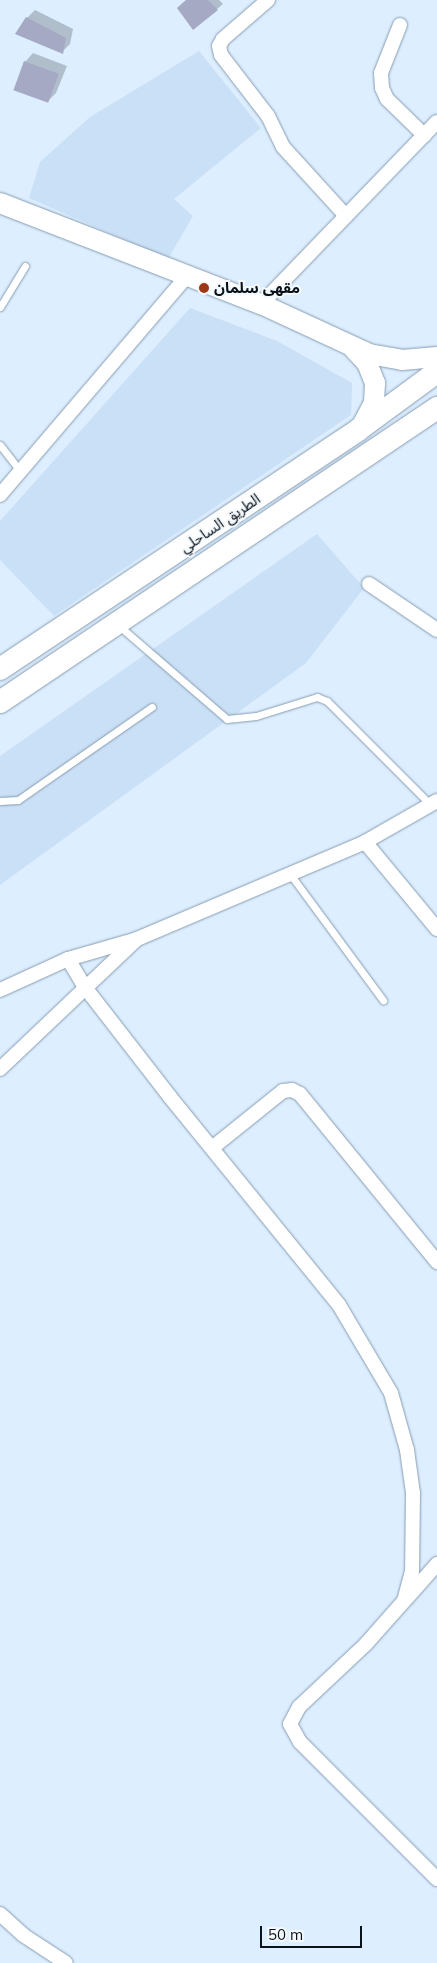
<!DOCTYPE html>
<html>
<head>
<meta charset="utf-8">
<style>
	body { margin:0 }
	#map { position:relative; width:437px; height:1963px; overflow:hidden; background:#dceeff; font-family:Mulish,"Noto Sans Arabic",sans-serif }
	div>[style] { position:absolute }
	.built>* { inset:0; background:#cae0f6 }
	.shadow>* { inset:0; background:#0003 }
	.building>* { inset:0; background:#a5a9c3; transform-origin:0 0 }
	.roads { filter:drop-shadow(0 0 1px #879cb0) drop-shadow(0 0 1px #879cb0) }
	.service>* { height:7px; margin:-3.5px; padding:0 3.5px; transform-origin:3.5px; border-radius:3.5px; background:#fff }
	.minor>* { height:14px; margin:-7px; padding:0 7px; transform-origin:7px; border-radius:7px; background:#fff }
	.secondary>* { height:20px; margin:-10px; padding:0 10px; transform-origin:10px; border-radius:10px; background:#fff }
	.trunk>* { height:22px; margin:-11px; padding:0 11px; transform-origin:11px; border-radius:11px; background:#fff }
	.dots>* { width:14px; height:14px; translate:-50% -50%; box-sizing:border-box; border:2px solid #f4f9fd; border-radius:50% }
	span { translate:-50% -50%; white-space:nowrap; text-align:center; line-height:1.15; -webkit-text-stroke:4px #f4f9fd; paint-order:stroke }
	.poi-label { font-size:15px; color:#0b131a; font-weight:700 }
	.left { translate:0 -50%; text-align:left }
	.street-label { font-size:15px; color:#0b131a }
	.scale { position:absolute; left:260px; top:1926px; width:102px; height:22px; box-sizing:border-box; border:2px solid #0b131a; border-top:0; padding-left:6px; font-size:15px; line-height:18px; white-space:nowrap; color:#0b131a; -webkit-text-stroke:4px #f4f9fd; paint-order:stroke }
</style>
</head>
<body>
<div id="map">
	<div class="built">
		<i style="clip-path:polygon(199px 51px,261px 128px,174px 199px,193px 216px,168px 259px,29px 198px,40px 162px,90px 117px)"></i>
		<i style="clip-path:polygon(190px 308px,277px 341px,352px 383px,351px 415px,54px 616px,0 560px,0 521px)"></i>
		<i style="clip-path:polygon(317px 534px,364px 588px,306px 663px,0 885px,0 756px)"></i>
	</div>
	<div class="shadow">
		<i style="clip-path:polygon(187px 0,219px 0,223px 4px,193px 29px)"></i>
		<i style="clip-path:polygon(35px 10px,73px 29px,70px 44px,62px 52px,27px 18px)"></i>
		<i style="clip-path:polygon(33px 53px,67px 66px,56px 93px,48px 101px,25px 62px)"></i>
	</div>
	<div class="building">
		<i style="clip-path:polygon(186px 0,208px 0,218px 10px,193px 30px,177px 8px)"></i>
		<i style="clip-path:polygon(26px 17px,66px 38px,63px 54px,15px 34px)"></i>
		<i style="left:24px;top:61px;width:37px;height:31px;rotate:20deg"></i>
	</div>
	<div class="roads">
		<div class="service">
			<i style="left:0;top:307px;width:48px;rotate:-58.6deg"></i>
			<i style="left:0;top:445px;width:34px;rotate:52deg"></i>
			<i style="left:118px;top:625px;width:144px;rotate:40.8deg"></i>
			<i style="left:227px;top:719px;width:29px;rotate:-6deg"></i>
			<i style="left:256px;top:716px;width:64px;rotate:-17.3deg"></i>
			<i style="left:317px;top:697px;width:11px;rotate:22deg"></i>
			<i style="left:327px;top:701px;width:147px;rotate:45deg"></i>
			<i style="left:0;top:801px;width:18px;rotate:-3deg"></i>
			<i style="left:18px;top:800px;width:163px;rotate:-34.8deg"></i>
			<i style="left:290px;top:874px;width:157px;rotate:53.6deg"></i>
		</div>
		<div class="minor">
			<i style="left:268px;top:0;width:60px;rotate:139.1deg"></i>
			<i style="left:223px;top:39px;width:8px;rotate:120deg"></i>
			<i style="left:219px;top:46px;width:9px;rotate:77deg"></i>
			<i style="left:221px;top:55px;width:77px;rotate:52.4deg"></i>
			<i style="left:268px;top:116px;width:34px;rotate:64deg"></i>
			<i style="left:283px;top:147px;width:92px;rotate:47.6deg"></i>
			<i style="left:400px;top:25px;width:52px;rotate:111.6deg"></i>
			<i style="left:381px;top:73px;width:15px;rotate:86deg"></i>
			<i style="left:382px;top:88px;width:12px;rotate:66deg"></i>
			<i style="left:387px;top:99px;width:52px;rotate:44.2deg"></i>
			<i style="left:261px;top:304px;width:253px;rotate:-46deg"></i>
			<i style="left:0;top:495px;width:289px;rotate:-49.5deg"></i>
			<i style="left:369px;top:584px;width:82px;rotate:34.1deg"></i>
			<i style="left:365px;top:842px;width:113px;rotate:50.4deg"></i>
			<i style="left:68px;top:959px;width:31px;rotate:59deg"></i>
			<i style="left:84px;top:986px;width:140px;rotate:52.2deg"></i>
			<i style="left:170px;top:1097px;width:268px;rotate:50.9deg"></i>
			<i style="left:339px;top:1305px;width:102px;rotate:59.4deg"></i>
			<i style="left:391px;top:1393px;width:59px;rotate:74.3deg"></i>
			<i style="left:407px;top:1450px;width:43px;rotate:82.1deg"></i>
			<i style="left:413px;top:1493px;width:78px;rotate:90.7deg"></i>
			<i style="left:412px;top:1571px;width:31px;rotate:105deg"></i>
			<i style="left:404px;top:1601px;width:57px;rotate:131.5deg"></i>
			<i style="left:366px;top:1644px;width:92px;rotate:136.8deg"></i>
			<i style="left:299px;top:1707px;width:19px;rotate:118deg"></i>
			<i style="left:290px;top:1724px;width:21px;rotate:61deg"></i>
			<i style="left:300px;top:1742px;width:194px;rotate:45deg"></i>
			<i style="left:0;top:990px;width:75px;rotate:-24.5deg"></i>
			<i style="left:68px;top:959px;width:69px;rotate:-16.1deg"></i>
			<i style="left:0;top:1069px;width:189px;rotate:-43.5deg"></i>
			<i style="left:137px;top:939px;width:248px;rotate:-23deg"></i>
			<i style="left:365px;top:842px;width:83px;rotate:-29.7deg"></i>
			<i style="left:212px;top:1148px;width:91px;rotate:-38.8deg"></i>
			<i style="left:283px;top:1091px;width:9px;rotate:-6deg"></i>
			<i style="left:292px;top:1090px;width:9px;rotate:27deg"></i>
			<i style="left:300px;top:1094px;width:217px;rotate:50.8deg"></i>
			<i style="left:406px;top:1599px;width:47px;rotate:-48.5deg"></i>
			<i style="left:0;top:1914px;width:31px;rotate:42deg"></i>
			<i style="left:23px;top:1935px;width:51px;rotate:33.1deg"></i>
		</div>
		<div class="secondary">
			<i style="left:0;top:203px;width:280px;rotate:21.2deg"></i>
			<i style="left:261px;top:304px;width:119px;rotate:24.8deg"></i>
			<i style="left:369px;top:354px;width:34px;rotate:10deg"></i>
			<i style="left:402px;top:360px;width:35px;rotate:-5deg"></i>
			<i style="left:353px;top:348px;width:21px;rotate:47deg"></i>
			<i style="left:367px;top:363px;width:22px;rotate:68deg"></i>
			<i style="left:375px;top:383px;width:20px;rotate:93deg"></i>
			<i style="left:374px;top:403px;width:27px;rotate:118deg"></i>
		</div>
		<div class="trunk">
			<i style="left:0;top:669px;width:430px;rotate:-33.7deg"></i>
			<i style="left:358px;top:430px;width:98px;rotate:-36.3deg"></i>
			<i style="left:0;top:702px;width:527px;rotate:-33.93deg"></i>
		</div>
	</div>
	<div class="dots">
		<i style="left:204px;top:288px;background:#9e3618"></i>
	</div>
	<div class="poi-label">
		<span class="left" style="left:214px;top:288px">مقهى سلمان</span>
	</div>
	<div class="street-label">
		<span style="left:220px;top:523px;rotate:-34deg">الطريق الساحلي</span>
	</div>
	<div class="scale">50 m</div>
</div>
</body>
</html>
